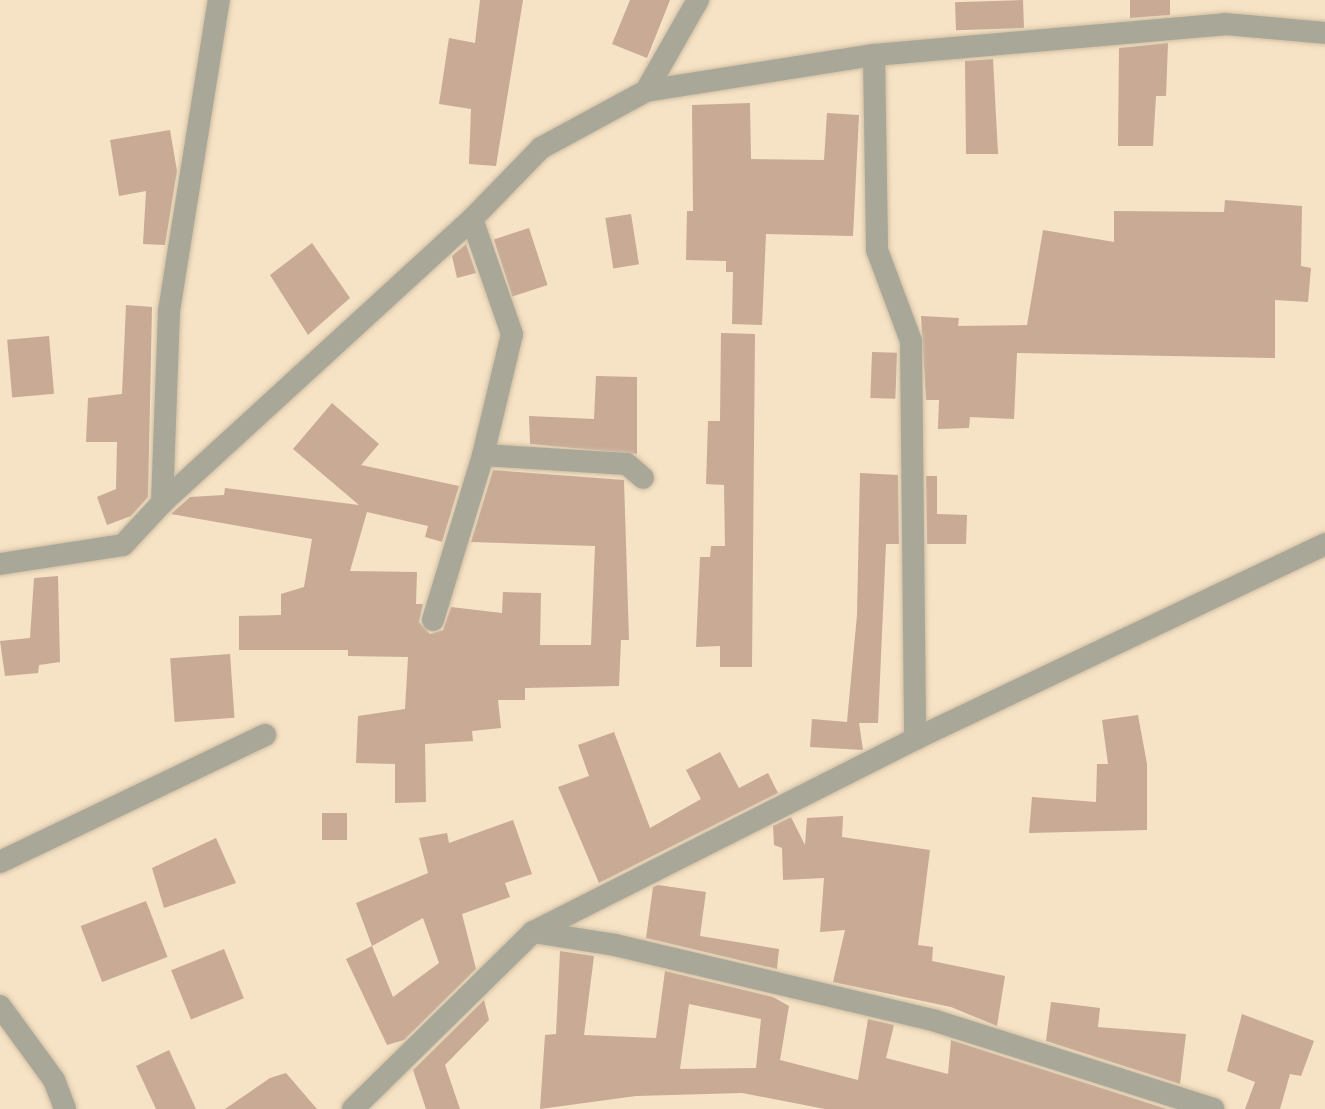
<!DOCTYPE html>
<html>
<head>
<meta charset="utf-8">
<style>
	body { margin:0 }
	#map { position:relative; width:1325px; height:1109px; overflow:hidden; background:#f6e2c4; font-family:Karla,sans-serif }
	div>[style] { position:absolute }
	.building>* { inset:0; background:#c8aa95; transform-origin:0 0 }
	.roads { filter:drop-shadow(0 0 2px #cfbea4) drop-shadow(0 0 2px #cfbea4) }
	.minor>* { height:22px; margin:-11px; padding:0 11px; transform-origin:11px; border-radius:11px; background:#a9a798 }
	span { translate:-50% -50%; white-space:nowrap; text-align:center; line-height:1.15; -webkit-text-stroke:7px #fcf0de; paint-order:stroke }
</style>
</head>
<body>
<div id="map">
	<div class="building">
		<i style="clip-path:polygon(480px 0,523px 0,496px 166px,469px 164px,471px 109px,439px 104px,449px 38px,475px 43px)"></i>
		<i style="clip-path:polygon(630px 0,670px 0,647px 58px,612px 44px)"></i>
		<i style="left:1023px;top:0;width:28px;height:68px;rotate:88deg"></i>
		<i style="clip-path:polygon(1130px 0,1170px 0,1170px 15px,1130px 18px)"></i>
		<i style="clip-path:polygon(1168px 43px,1166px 96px,1156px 96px,1153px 146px,1118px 146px,1119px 48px)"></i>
		<i style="clip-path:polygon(993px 59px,998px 154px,966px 154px,965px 61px)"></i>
		<i style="clip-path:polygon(750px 103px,751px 159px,824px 160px,827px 113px,859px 115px,853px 236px,766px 234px,762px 325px,732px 324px,733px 272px,726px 272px,726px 261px,686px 260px,687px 211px,693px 211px,692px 105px)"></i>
		<i style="clip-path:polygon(170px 130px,177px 171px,165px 245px,143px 244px,146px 191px,119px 196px,110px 140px)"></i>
		<i style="clip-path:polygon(1225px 200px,1302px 206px,1301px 266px,1311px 268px,1308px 302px,1275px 300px,1275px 358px,1017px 353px,1014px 419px,970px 417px,969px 428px,938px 429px,939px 400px,926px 400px,921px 316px,959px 318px,958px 326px,1027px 325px,1043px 230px,1114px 242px,1114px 211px,1224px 212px)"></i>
		<i style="left:631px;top:214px;width:51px;height:26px;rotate:81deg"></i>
		<i style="left:529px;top:228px;width:60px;height:37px;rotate:72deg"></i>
		<i style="clip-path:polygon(312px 243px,350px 298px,308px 335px,270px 275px)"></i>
		<i style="clip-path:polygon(466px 244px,476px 273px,457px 278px,452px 256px)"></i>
		<i style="clip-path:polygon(126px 305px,152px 307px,148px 497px,131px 516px,107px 525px,97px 497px,116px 489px,117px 442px,86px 442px,88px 398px,122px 394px)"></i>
		<i style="clip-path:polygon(721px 333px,755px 334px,752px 667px,720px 667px,720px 646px,696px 647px,700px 557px,710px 557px,711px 546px,725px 546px,724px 485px,706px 484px,708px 421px,720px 421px)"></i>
		<i style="left:49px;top:336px;width:58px;height:42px;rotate:85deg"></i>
		<i style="left:872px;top:352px;width:25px;height:46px;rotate:2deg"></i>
		<i style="clip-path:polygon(596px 376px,637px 377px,637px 454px,530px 444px,529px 416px,594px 419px)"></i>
		<i style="clip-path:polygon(332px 403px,379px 444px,361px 465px,459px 486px,442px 542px,425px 537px,428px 526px,367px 512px,350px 571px,417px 572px,416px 604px,423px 604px,419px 622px,430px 634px,443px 630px,451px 607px,502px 613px,503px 592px,541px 593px,540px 645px,591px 645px,595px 546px,471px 542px,493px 470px,624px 480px,629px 640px,621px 640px,619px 686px,525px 688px,525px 700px,498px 700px,501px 728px,472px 731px,473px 741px,425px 744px,426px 802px,395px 803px,395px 764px,356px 763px,358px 716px,405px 709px,408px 657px,348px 656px,348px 650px,239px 650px,239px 616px,281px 615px,281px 594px,304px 587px,312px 539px,171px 514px,190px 497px,224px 495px,225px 488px,359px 505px,293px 449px)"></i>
		<i style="clip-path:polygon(860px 473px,898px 475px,899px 544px,886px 544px,878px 723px,859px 723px,863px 750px,810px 747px,812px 719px,847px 722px,857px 615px)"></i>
		<i style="clip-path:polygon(926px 476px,937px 476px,937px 514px,967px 515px,966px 544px,927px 544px)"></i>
		<i style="clip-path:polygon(58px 576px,60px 662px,39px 665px,38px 673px,5px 676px,0 641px,30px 638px,34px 578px)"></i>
		<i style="left:230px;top:654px;width:64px;height:60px;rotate:86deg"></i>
		<i style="clip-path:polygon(1138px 715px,1147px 764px,1147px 830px,1029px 833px,1032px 797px,1096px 802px,1097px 764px,1108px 764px,1102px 720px)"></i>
		<i style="clip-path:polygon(614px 732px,650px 828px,701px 799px,686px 770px,720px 752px,739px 788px,768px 773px,778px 793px,599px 883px,558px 787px,589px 776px,578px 745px)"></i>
		<i style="left:322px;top:813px;width:25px;height:27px"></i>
		<i style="clip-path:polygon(843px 816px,842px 837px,930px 850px,918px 945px,933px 947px,932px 961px,1005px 976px,997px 1026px,951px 1007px,833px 982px,845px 930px,820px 932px,824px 878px,783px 880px,782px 848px,774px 845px,773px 826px,791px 817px,805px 845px,807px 818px)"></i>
		<i style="clip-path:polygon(evenodd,513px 820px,532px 874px,505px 883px,510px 897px,462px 914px,476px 969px,404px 1040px,387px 1045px,346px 959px,372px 946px,356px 903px,428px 873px,419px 838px,447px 833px,449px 843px,513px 820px,423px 918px,439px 963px,393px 997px,372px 946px,423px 918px)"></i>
		<i style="clip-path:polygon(216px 838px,236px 883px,164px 908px,152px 868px)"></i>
		<i style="clip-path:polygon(658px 885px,706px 892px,700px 936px,779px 949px,777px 969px,646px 938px,653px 887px)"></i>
		<i style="left:146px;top:901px;width:60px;height:70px;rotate:69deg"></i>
		<i style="left:224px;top:949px;width:53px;height:57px;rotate:68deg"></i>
		<i style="clip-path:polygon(evenodd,560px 951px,594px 956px,584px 1035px,656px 1038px,665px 971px,773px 997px,789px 1006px,780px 1060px,858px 1080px,868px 1019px,894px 1025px,886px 1058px,948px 1074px,951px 1040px,1167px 1109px,825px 1109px,742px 1093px,636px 1096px,540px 1109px,545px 1035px,556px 1034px,560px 951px,689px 1004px,761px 1019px,756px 1068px,680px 1069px,689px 1004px)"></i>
		<i style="clip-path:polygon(484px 1000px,489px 1020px,445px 1065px,460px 1109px,426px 1109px,413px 1070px)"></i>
		<i style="clip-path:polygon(1051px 1002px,1100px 1008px,1098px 1027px,1186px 1034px,1180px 1084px,1046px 1041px)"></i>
		<i style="clip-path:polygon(1242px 1014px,1314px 1041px,1301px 1076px,1290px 1074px,1280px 1109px,1245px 1109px,1255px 1082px,1227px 1071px)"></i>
		<i style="clip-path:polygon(169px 1050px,196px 1109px,156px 1109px,136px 1066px)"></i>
		<i style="clip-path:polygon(286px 1073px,317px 1109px,225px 1109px,270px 1078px)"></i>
	</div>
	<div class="roads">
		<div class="minor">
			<i style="left:874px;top:55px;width:195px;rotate:89.1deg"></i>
			<i style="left:877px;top:250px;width:97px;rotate:69.5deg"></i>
			<i style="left:911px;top:341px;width:398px;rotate:89.4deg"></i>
			<i style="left:646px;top:91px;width:105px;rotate:-60.3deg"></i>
			<i style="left:483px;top:455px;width:144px;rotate:3.6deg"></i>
			<i style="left:627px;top:464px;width:21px;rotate:41deg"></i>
			<i style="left:162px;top:503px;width:192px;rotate:-87.9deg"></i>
			<i style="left:169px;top:311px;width:315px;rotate:-80.9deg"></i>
			<i style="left:0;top:564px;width:124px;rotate:-8.8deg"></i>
			<i style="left:123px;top:545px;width:57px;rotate:-47.1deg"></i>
			<i style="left:162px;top:503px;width:420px;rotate:-42.5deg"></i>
			<i style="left:472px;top:219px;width:99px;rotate:-45.8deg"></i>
			<i style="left:541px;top:148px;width:119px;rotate:-28.5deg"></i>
			<i style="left:646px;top:91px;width:231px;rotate:-9deg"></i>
			<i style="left:874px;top:55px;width:352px;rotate:-5deg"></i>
			<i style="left:1225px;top:24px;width:100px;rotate:5.1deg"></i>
			<i style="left:433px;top:620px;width:172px;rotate:-73.1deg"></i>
			<i style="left:483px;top:455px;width:124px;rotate:-76.5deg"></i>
			<i style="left:512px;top:334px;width:122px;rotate:-109.2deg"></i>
			<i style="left:0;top:862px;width:294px;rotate:-25.6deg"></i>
			<i style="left:533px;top:932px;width:83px;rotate:9deg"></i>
			<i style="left:615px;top:945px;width:330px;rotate:13.3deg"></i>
			<i style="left:936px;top:1021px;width:291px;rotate:17.6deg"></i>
			<i style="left:0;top:1006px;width:92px;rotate:53.9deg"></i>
			<i style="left:54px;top:1080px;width:31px;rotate:69deg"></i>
			<i style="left:353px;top:1109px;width:252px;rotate:-44.5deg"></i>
			<i style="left:533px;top:932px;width:428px;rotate:-26.8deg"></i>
			<i style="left:915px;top:739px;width:454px;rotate:-25.4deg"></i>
		</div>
	</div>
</div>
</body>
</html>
